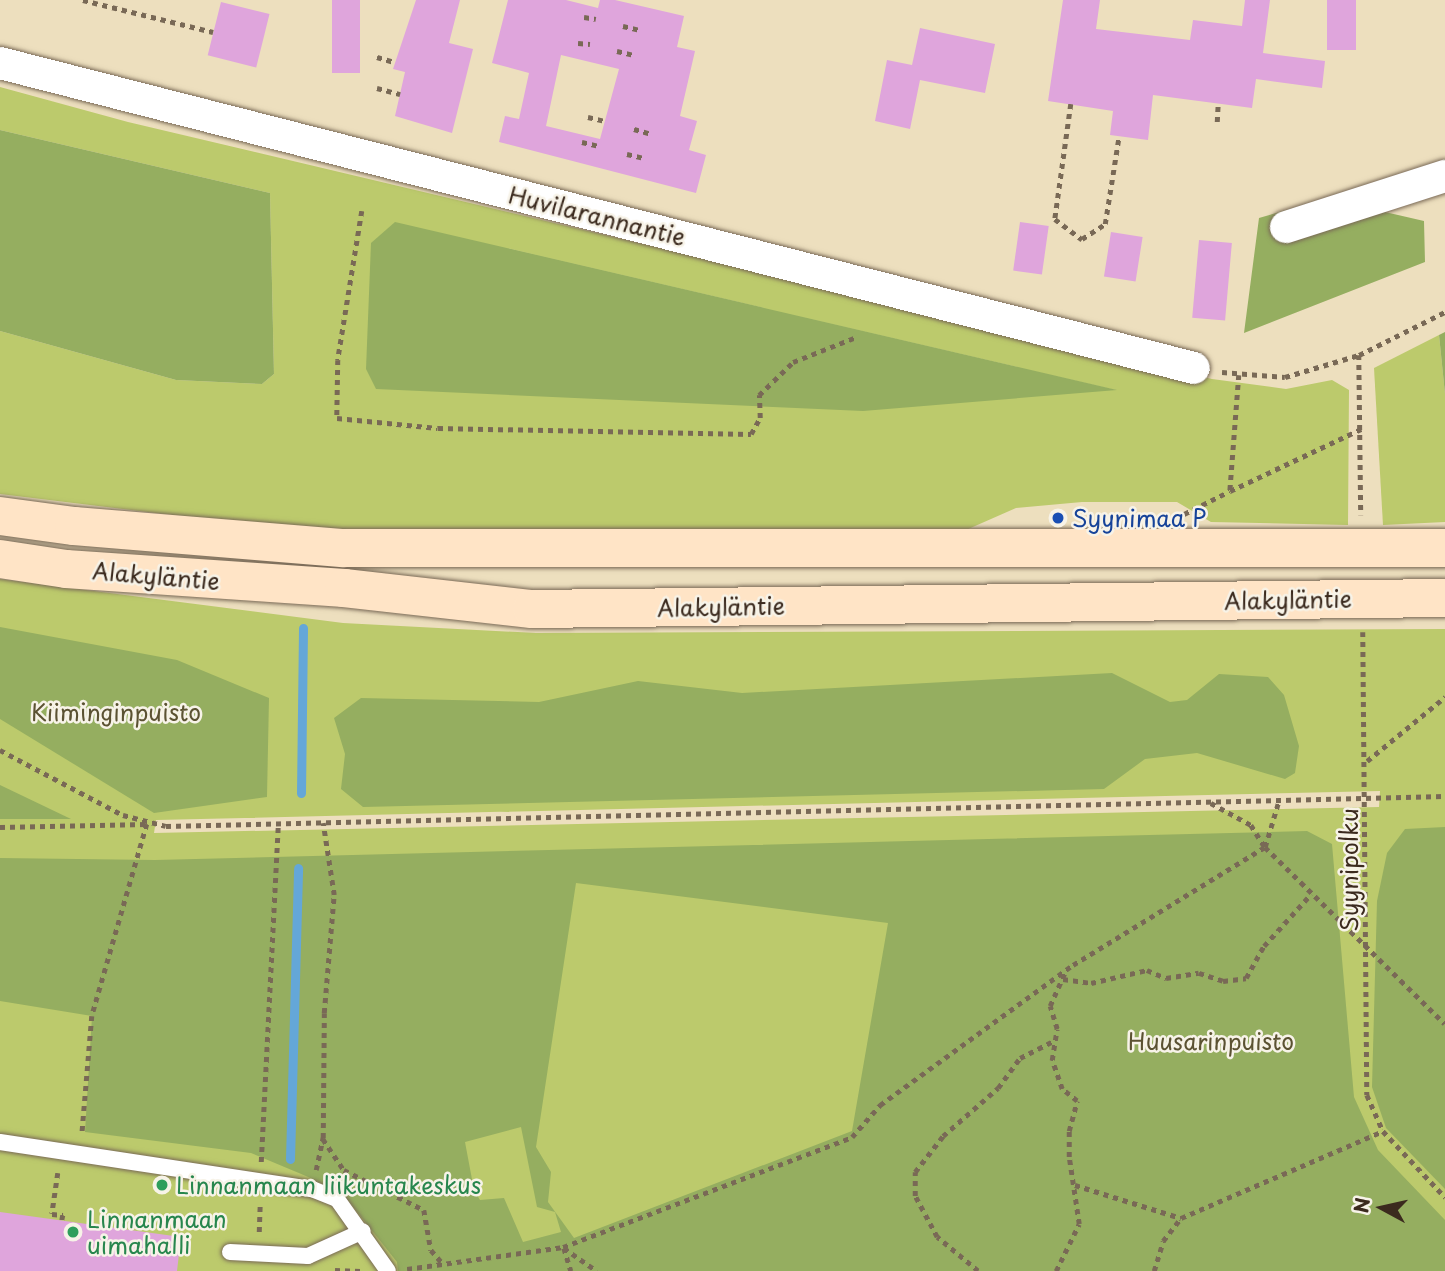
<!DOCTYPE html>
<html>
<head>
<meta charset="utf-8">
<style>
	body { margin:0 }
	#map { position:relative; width:1445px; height:1271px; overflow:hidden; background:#eddfbe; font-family:"Playpen Sans",sans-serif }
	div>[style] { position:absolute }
	.green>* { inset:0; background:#bcca6c }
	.forest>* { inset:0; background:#95ae60 }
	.stream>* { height:9px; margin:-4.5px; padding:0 4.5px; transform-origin:4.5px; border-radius:4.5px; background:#64a7d8 }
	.building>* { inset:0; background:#dfa5dc; transform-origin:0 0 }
	.path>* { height:4.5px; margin-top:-2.25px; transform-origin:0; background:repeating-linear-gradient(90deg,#796956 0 5px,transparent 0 10px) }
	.roads { filter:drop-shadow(0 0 2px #796956) drop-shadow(0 0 2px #796956) }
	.service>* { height:16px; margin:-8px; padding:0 8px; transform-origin:8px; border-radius:8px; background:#fff }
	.minor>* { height:32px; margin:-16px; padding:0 16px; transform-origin:16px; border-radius:16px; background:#fff }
	.secondary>* { height:38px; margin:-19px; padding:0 19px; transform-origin:19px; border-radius:19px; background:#ffe4c6 }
	.dots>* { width:19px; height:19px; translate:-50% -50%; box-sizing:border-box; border:4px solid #f7f3e8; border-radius:50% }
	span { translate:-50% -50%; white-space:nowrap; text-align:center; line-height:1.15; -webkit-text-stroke:5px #f7f3e8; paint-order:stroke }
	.street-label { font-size:23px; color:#3b2a1e }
	.transit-label { font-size:23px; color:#164399 }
	.left { translate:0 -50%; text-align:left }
	.park-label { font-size:23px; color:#5b5232 }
	.leisure-label { font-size:23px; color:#27864d }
	.north { position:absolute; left:1347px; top:1173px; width:70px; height:70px; -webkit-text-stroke:5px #f7f3e8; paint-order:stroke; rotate:278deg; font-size:19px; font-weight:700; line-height:28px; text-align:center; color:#3b2a1e }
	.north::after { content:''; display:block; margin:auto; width:24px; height:32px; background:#3b2a1e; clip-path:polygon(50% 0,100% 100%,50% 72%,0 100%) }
</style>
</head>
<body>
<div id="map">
	<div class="green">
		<i style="clip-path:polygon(evenodd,0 87px,128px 122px,1212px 379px,1286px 389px,1332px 380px,1349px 390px,1348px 525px,1211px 522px,1177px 502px,1082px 502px,1016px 508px,941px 541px,439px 535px,254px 525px,0 494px,0 331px,176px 380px,262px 384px,274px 374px,270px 193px,0 130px,0 87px,395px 222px,1114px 390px,1115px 390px,395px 222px)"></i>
		<i style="clip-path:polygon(1439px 335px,1445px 394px,1445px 522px,1383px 525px,1374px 368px)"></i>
		<i style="clip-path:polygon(evenodd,0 579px,343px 623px,536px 633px,1445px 629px,1445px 1271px,0 1271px,0 579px,1380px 791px,1379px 807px,154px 833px,156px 820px,1380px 791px)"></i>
	</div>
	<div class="forest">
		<i style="clip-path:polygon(0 130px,270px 193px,274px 374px,262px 384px,176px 380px,0 331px)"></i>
		<i style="clip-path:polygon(1369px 186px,1385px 212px,1424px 221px,1425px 262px,1244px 333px,1259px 218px)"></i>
		<i style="clip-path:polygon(395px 222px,1117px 390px,863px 411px,376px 389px,366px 369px,371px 243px)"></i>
		<i style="clip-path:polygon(1445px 332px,1445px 394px,1439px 335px)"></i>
		<i style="clip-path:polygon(0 627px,177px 660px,269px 698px,267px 797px,154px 813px,0 719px)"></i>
		<i style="clip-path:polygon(1112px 673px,1170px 702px,1187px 700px,1219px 674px,1268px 677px,1284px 695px,1299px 746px,1295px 773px,1285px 779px,1197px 753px,1145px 759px,1104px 789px,363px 807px,341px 789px,345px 754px,334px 718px,361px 698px,539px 702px,638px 681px,742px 693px)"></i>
		<i style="clip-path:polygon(0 785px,71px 819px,0 819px)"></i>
		<i style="clip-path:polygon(1445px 827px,1445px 1189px,1386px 1128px,1372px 1087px,1377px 901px,1387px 853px,1405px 829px)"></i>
		<i style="clip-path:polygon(evenodd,1307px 831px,1332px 844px,1354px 1097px,1378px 1150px,1445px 1220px,1445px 1271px,398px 1271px,397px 1262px,343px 1194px,306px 1176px,251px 1153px,85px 1132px,92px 1016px,0 1001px,0 858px,155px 860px,1307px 831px,576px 883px,888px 923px,852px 1131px,574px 1238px,548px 1202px,551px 1172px,536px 1147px,576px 883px,1307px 831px,521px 1127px,537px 1207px,555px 1212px,561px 1232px,523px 1242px,504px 1198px,480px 1200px,474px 1190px,465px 1142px,521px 1127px)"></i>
	</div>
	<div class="stream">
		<i style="left:301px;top:793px;width:165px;rotate:-89.3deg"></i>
		<i style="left:290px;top:1159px;width:291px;rotate:-88.4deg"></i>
	</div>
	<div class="building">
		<i style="left:332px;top:0;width:28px;height:73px"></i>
		<i style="clip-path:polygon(416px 0,460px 0,449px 43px,473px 49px,452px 133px,395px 116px,405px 72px,393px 69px)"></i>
		<i style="clip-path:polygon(evenodd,508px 0,566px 0,598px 8px,600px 0,615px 0,684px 16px,677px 47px,695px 51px,680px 116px,697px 121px,689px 150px,706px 155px,696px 193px,499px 142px,505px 116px,519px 119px,529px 73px,492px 63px,508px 0,561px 55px,619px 69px,600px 139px,546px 126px,561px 55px)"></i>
		<i style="clip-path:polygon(1063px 0,1100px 0,1096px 29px,1190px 40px,1193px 20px,1242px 26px,1245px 0,1270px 0,1263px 53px,1325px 61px,1322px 88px,1256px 79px,1252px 108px,1153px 95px,1148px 140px,1110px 135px,1113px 111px,1048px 101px)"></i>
		<i style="left:1327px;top:0;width:29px;height:50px"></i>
		<i style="left:221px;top:2px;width:50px;height:55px;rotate:14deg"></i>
		<i style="clip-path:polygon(920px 28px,995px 44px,985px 93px,920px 80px,910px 129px,875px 121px,887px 60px,912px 65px)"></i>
		<i style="left:1020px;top:222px;width:29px;height:49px;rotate:8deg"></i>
		<i style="left:1111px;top:232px;width:32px;height:45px;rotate:9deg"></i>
		<i style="left:1199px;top:240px;width:33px;height:78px;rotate:5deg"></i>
		<i style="clip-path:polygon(0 1212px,181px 1237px,177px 1271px,0 1271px)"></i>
	</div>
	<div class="path">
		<i style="left:83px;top:0;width:134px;rotate:13.8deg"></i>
		<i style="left:584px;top:17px;width:12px;rotate:9deg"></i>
		<i style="left:623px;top:26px;width:17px;rotate:13deg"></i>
		<i style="left:578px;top:43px;width:12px;rotate:5deg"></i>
		<i style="left:617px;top:51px;width:17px;rotate:13deg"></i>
		<i style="left:377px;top:57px;width:19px;rotate:16deg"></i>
		<i style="left:377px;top:88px;width:24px;rotate:15deg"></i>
		<i style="left:1071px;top:104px;width:116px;rotate:97.9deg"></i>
		<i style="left:1055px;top:219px;width:34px;rotate:37deg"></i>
		<i style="left:1082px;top:239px;width:27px;rotate:-33deg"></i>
		<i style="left:1105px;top:224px;width:89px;rotate:-81deg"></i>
		<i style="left:588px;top:117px;width:17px;rotate:13deg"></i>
		<i style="left:1217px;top:122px;width:18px;rotate:-87deg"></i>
		<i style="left:634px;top:129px;width:18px;rotate:16deg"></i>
		<i style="left:582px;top:142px;width:17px;rotate:13deg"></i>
		<i style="left:627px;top:154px;width:17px;rotate:13deg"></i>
		<i style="left:362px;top:211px;width:151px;rotate:99.2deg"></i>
		<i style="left:338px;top:360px;width:58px;rotate:91deg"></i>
		<i style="left:337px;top:418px;width:101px;rotate:5.7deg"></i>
		<i style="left:438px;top:428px;width:313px;rotate:1.1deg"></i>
		<i style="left:751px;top:434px;width:18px;rotate:-61deg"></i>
		<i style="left:760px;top:418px;width:23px;rotate:-92deg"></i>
		<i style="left:759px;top:395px;width:47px;rotate:-44.1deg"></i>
		<i style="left:793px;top:362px;width:66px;rotate:-21.5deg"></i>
		<i style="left:1359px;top:355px;width:160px;rotate:89.3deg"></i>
		<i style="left:1222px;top:372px;width:63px;rotate:4.5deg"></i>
		<i style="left:1285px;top:377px;width:77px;rotate:-16.6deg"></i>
		<i style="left:1359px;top:355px;width:96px;rotate:-26.6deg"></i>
		<i style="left:1239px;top:375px;width:116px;rotate:94.4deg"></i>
		<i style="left:1230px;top:491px;width:145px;rotate:-25.3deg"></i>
		<i style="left:1184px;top:514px;width:51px;rotate:-26.6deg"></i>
		<i style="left:1363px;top:632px;width:463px;rotate:89.5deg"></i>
		<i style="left:1367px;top:1095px;width:39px;rotate:66deg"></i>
		<i style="left:1383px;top:1131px;width:91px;rotate:46.8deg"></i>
		<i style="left:0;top:750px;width:139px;rotate:27.9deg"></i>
		<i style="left:123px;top:815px;width:44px;rotate:14.3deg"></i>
		<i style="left:166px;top:826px;width:1279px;rotate:-1.34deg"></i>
		<i style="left:1367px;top:761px;width:101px;rotate:-39.4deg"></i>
		<i style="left:1211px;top:803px;width:46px;rotate:28.8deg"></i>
		<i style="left:1251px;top:825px;width:26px;rotate:58deg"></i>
		<i style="left:1265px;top:847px;width:49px;rotate:-73.4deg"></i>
		<i style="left:0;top:827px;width:147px;rotate:-1.2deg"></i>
		<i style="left:147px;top:824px;width:200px;rotate:106deg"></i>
		<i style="left:92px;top:1016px;width:118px;rotate:94.8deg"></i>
		<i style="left:1063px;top:979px;width:28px;rotate:8deg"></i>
		<i style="left:1091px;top:983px;width:57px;rotate:-13.1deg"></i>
		<i style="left:1147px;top:970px;width:21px;rotate:23deg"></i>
		<i style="left:1166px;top:978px;width:33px;rotate:-9deg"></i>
		<i style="left:1199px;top:973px;width:25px;rotate:18deg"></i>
		<i style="left:1223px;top:981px;width:23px;rotate:-7deg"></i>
		<i style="left:1246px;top:978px;width:37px;rotate:-61deg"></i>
		<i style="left:1264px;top:946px;width:70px;rotate:-47.9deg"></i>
		<i style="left:323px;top:1139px;width:37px;rotate:56deg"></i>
		<i style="left:344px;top:1170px;width:89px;rotate:26.6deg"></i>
		<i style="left:424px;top:1210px;width:41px;rotate:80.1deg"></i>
		<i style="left:431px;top:1250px;width:18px;rotate:49deg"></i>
		<i style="left:261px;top:1162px;width:338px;rotate:-87.1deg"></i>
		<i style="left:316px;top:1170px;width:33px;rotate:-78deg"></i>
		<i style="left:323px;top:1138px;width:125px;rotate:-89.5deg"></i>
		<i style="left:324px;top:1013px;width:118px;rotate:-85.2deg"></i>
		<i style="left:334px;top:895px;width:73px;rotate:-98.7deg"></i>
		<i style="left:58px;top:1173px;width:41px;rotate:98.3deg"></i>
		<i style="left:52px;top:1214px;width:11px;rotate:5deg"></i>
		<i style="left:63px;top:1215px;width:5px;rotate:101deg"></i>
		<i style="left:1075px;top:1185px;width:111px;rotate:17.3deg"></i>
		<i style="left:1181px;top:1218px;width:220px;rotate:-23.3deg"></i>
		<i style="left:259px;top:1232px;width:30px;rotate:-88deg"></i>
		<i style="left:564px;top:1248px;width:40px;rotate:34.9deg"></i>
		<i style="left:564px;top:1248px;width:24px;rotate:73deg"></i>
		<i style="left:407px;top:1269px;width:158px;rotate:-8deg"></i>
		<i style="left:563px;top:1247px;width:309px;rotate:-20.8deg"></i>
		<i style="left:852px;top:1137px;width:43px;rotate:-48.8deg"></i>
		<i style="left:880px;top:1105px;width:238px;rotate:-36deg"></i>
		<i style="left:1073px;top:965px;width:225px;rotate:-31.6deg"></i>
		<i style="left:1265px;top:847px;width:252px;rotate:44.5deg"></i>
		<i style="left:335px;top:1270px;width:26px;rotate:2deg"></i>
		<i style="left:978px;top:1271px;width:53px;rotate:-140.3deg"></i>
		<i style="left:937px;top:1237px;width:47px;rotate:-118.2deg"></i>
		<i style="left:915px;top:1196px;width:24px;rotate:-90deg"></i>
		<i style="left:915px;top:1172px;width:46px;rotate:-52.1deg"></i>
		<i style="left:943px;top:1136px;width:73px;rotate:-41.1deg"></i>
		<i style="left:998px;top:1088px;width:37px;rotate:-54deg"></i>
		<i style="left:1020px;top:1058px;width:39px;rotate:-27deg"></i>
		<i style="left:1056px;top:1271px;width:52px;rotate:-63.9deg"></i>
		<i style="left:1079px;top:1224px;width:68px;rotate:-98.5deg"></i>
		<i style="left:1069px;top:1157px;width:26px;rotate:-90deg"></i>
		<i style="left:1069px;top:1131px;width:31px;rotate:-75deg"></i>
		<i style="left:1077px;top:1101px;width:19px;rotate:-141deg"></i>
		<i style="left:1062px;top:1089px;width:31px;rotate:-109deg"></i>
		<i style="left:1052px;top:1060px;width:31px;rotate:-81deg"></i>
		<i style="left:1057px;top:1029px;width:24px;rotate:-107deg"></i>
		<i style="left:1050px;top:1006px;width:37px;rotate:-66deg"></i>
		<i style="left:1154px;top:1271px;width:31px;rotate:-73deg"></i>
		<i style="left:1163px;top:1241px;width:29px;rotate:-52deg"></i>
	</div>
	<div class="roads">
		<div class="service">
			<i style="left:0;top:1142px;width:316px;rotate:8.6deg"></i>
			<i style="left:312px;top:1189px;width:27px;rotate:22deg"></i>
			<i style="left:337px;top:1199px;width:88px;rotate:54.7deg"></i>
			<i style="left:230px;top:1252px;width:78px;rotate:2.9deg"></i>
			<i style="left:308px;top:1256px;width:60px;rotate:-24.4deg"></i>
		</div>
		<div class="minor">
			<i style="left:0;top:63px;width:1232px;rotate:14.33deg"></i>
			<i style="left:1286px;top:227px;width:167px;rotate:-17.8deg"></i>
		</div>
		<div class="secondary">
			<i style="left:0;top:516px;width:75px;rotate:7.7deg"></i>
			<i style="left:74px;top:526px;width:271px;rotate:4.7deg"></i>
			<i style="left:344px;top:548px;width:1101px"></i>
			<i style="left:0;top:559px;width:67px;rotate:8.6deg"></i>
			<i style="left:66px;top:569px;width:279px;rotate:3.9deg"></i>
			<i style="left:344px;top:588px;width:189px;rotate:6.4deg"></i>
			<i style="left:532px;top:609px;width:913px;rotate:-0.69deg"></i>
		</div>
	</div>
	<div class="dots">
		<i style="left:1058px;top:518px;background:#1a4fb4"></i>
		<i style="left:162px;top:1185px;background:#2e9e5b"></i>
		<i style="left:73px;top:1232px;background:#2e9e5b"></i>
	</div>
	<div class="street-label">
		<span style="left:597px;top:216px;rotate:14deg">Huvilarannantie</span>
		<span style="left:156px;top:576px;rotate:5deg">Alakyläntie</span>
		<span style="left:1288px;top:600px;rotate:-1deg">Alakyläntie</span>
		<span style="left:721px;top:607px;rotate:-1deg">Alakyläntie</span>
		<span style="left:1349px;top:870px;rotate:-90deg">Syynipolku</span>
	</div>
	<div class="transit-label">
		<span class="left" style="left:1072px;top:518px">Syynimaa P</span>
	</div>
	<div class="park-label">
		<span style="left:116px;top:712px">Kiiminginpuisto</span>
		<span style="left:1211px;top:1041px">Huusarinpuisto</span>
	</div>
	<div class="leisure-label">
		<span class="left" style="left:176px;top:1185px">Linnanmaan liikuntakeskus</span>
		<span class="left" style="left:87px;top:1232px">Linnanmaan<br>uimahalli</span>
	</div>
	<div class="north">N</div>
</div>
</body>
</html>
